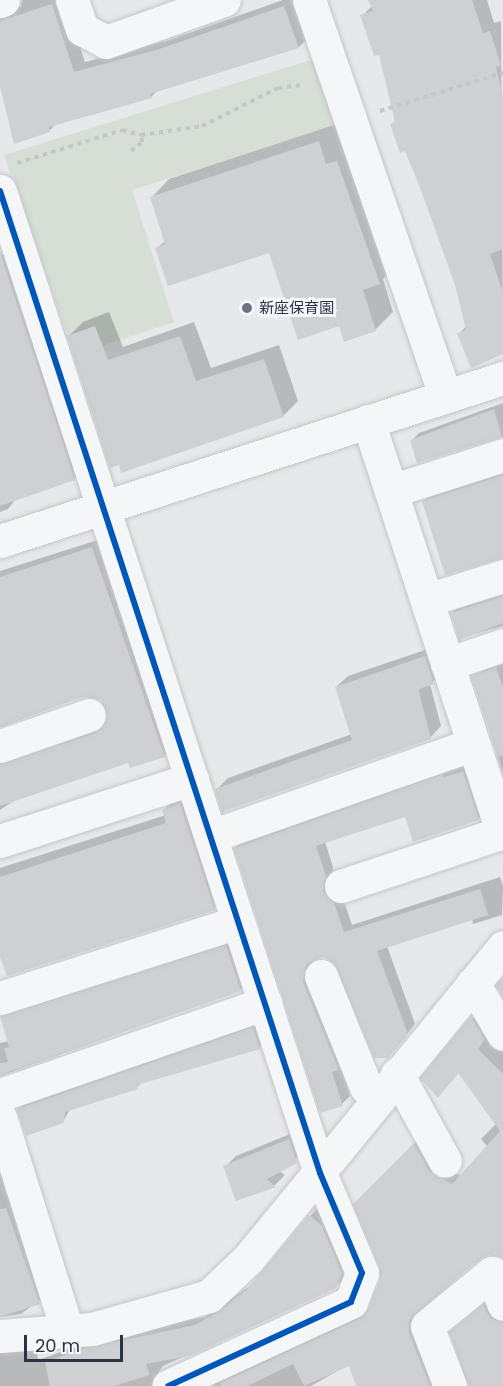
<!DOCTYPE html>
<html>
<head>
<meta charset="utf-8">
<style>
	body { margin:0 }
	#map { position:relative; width:503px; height:1386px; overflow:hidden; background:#e6e8ea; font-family:Poppins,"Noto Sans JP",sans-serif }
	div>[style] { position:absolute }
	.green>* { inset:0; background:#d6ded6 }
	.shadow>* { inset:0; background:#0003 }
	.building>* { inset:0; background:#ced0d3 }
	.path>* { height:4px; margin-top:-2px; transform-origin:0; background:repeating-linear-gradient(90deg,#c5c6ca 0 4.5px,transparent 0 9px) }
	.roads { filter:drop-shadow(0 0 2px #c4c6c8) drop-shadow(0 0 2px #c4c6c8) }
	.minor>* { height:33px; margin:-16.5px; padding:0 16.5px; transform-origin:16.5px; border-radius:16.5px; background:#f5f6f7 }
	.cycleway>* { height:6px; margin:-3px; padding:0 3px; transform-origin:3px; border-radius:3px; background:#0057b8 }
	.dots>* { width:16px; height:16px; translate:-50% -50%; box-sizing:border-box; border:3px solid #f4f6f9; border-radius:50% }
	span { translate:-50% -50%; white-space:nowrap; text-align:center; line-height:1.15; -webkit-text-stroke:6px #f4f6f9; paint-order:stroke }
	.poi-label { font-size:15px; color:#2b3445 }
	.left { translate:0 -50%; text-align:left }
	.scale { position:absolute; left:24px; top:1335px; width:99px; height:27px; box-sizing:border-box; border:3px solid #2b3445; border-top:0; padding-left:8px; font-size:18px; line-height:21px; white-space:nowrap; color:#2b3445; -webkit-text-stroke:4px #f4f6f9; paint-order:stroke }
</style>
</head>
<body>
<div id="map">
	<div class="green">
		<i style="clip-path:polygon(317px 58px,338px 124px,132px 190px,174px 322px,75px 355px,4px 155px)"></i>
	</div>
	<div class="shadow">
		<i style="clip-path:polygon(22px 0,65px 0,85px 62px,169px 40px,283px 0,297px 0,310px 36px,299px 47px,157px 91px,151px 97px,57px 123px,50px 130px,0 84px,0 2px,8px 8px,21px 7px)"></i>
		<i style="clip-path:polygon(370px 0,487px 0,494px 23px,501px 21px,503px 352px,459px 334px,467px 325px,456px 284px,406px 149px,392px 125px,396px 120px,380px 53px,362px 16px,372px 6px)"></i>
		<i style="clip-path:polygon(337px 124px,397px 265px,383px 279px,393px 312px,375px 330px,340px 324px,270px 251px,157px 248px,166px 240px,152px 197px,169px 179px)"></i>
		<i style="clip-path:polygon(0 251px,1px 255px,9px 253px,82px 471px,74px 479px,16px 499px,8px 509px,0 512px)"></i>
		<i style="clip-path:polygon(109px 312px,123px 347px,194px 322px,211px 368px,279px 345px,298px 401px,283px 416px,122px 471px,69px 336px,83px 322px)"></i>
		<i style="clip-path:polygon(503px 403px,503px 437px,412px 440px,419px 433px)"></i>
		<i style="clip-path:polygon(503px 471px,503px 558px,424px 501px,431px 494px)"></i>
		<i style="clip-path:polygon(101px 539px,172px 747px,164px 756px,129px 761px,18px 798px,0 810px,0 753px,105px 724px,108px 709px,102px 699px,83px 696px,0 727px,0 571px)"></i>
		<i style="clip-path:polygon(503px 592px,503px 626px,460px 638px,452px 613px,459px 606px)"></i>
		<i style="clip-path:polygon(437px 646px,445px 671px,430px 684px,441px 726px,430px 738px,216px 790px,228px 778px,352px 734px,336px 687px,348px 676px)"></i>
		<i style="clip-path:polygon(503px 660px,503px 774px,473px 676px)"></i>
		<i style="clip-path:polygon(471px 764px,487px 811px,478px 819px,406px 815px,325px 842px,333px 867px,331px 883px,342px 895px,352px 925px,500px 877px,503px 886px,502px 915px,473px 924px,472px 919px,387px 946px,415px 1024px,397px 1047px,339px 967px,323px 956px,313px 960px,311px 973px,350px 1096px,342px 1104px,235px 848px,244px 840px,452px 767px,453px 770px)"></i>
		<i style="clip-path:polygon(193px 790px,228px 895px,214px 908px,0 952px,0 868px,166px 815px,164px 810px,178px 796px)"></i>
		<i style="clip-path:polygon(235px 938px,249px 982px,240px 990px,0 1076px,0 1043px,9px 1041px,2px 1017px,11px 1008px)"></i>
		<i style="clip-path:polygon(480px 1009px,503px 1042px,503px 1257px,488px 1253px,421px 1305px,444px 1386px,357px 1386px,350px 1364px,311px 1386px,205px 1386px,369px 1311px,381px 1280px,381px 1266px,355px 1204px,423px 1136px,437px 1162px,461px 1176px,488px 1147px,481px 1139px,497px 1123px,459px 1072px,446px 1088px,422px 1078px)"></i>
		<i style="clip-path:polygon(259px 1022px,265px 1042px,259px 1048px,143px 1082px,137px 1087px,70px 1109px,63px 1122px,18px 1110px,24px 1104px)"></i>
		<i style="clip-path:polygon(300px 1130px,307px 1151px,279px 1171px,285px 1175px,275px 1185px,237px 1199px,225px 1167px,236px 1156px)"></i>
		<i style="clip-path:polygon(0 1147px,47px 1295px,21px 1314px,0 1317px)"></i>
		<i style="clip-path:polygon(318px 1207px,350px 1264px,344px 1278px,335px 1287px,163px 1366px,157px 1374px,160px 1386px,0 1386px,0 1343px,36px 1345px,38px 1360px,95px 1340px,205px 1317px,254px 1283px)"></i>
		<i style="clip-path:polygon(492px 1297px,503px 1311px,503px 1386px,469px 1386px,460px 1324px)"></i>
	</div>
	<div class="building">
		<i style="clip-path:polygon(368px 0,472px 0,483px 33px,490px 31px,501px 65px,496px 67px,503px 96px,503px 249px,490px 254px,503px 293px,503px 354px,471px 368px,457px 333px,466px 330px,455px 285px,421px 190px,405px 151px,400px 153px,390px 124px,395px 122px,379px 55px,374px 56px,360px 15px,373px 11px)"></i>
		<i style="clip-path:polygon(52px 4px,74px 72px,156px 50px,284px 6px,299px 48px,150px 94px,152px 98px,49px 127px,50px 132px,14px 144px,0 86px,0 21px)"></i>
		<i style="clip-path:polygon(319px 141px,326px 164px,337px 161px,380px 284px,363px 290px,376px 331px,344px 342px,339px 326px,298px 340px,269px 253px,168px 286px,155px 248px,165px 244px,150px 197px)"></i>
		<i style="clip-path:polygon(0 252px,75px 480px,0 506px)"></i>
		<i style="clip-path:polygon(95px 326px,108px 360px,180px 336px,196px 381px,264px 359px,284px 417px,121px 473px,119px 465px,110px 468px,67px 336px)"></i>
		<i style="clip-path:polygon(494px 409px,502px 437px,417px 463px,410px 440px)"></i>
		<i style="clip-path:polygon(503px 475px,503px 558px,445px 575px,422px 501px)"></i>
		<i style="clip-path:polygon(92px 547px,165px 757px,130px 768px,128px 763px,0 806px,0 764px,95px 733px,107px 718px,101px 700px,83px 697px,0 726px,0 577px)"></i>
		<i style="clip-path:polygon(503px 596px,503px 623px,459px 640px,451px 613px)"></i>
		<i style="clip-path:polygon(425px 656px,434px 684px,419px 689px,420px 696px,431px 739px,222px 812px,215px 789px,352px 740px,335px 687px)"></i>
		<i style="clip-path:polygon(496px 667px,503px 687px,503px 756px,498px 756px,471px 676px)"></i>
		<i style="clip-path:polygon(463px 771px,479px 820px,413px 842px,405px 817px,316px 846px,326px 876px,323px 891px,334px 903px,344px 932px,480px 889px,488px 915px,377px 951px,408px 1034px,388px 1058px,374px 1058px,333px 962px,323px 957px,307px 964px,303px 982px,339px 1070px,332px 1072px,343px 1106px,320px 1113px,234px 848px,443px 774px,444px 777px)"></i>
		<i style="clip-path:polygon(180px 803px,215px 910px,7px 976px,0 957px,0 877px,166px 823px,162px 810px)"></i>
		<i style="clip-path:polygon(226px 945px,241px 991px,0 1075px,0 1063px,8px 1062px,4px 1048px,9px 1047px,0 1016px)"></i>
		<i style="clip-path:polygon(503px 977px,503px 997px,496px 985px)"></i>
		<i style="clip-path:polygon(471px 1016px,485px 1040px,478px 1049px,503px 1074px,503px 1258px,489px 1255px,480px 1258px,409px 1321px,409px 1333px,430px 1386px,356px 1386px,349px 1366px,304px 1386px,293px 1364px,247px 1386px,221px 1386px,220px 1383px,359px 1319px,368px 1309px,380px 1280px,379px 1267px,353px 1204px,414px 1143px,429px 1171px,452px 1184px,500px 1131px,458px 1073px,438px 1098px,420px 1078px)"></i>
		<i style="clip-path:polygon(253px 1027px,260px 1049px,137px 1085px,138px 1089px,65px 1112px,64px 1123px,26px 1136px,17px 1109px)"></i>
		<i style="clip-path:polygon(289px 1139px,297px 1163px,267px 1179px,276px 1187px,236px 1201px,223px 1166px)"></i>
		<i style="clip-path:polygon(6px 1208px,40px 1304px,0 1317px,0 1209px)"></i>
		<i style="clip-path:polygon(309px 1215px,322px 1226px,342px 1273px,336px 1288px,189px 1356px,146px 1364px,150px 1375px,114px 1386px,50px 1386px,45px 1362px,85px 1348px,195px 1325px,221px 1310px,247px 1289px)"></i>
		<i style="clip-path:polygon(483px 1304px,490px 1318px,503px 1322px,503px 1386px,468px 1386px,449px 1332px)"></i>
	</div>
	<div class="path">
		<i style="left:380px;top:111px;width:129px;rotate:-17.2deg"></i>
		<i style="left:131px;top:151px;width:14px;rotate:-39deg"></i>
		<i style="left:142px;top:142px;width:7px;rotate:-98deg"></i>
		<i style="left:17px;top:163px;width:110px;rotate:-17.4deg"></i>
		<i style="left:122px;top:130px;width:20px;rotate:15deg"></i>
		<i style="left:141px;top:135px;width:62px;rotate:-8.4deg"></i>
		<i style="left:202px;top:126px;width:85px;rotate:-26.6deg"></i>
		<i style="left:278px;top:88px;width:24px;rotate:-7deg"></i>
	</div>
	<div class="roads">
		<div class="minor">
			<i style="left:72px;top:0;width:31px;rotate:71deg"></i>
			<i style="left:82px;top:29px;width:27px;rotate:28deg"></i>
			<i style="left:106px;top:42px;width:125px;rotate:-19.6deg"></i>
			<i style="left:309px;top:0;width:419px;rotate:71deg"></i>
			<i style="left:0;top:1px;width:3px;rotate:-18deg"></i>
			<i style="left:0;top:191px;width:1033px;rotate:71.95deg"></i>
			<i style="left:320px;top:1173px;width:108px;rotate:67.2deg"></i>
			<i style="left:362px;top:1273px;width:31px;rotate:111deg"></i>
			<i style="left:351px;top:1302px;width:201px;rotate:155.3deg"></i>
			<i style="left:368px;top:421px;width:434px;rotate:71.9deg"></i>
			<i style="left:391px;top:491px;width:118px;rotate:-17.8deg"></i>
			<i style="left:0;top:541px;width:529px;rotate:-17.96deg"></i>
			<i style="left:427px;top:600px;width:80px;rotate:-17.5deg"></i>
			<i style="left:447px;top:664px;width:59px;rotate:-18.7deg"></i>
			<i style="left:0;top:746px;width:94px;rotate:-19.2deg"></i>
			<i style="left:211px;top:836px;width:278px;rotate:-19.3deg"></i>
			<i style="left:0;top:841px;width:202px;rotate:-17.9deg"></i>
			<i style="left:341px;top:886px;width:171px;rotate:-18.4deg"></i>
			<i style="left:321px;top:976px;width:120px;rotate:67.9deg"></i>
			<i style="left:366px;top:1087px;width:16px;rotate:45deg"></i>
			<i style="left:473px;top:983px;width:59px;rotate:59.5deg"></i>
			<i style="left:0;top:998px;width:250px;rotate:-17.7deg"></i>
			<i style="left:397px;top:1074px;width:99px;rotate:61.1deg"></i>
			<i style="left:0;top:1095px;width:281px;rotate:-19.1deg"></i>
			<i style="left:0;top:1117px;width:222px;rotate:72.5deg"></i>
			<i style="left:0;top:1336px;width:92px;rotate:-4.4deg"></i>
			<i style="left:92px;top:1329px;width:122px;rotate:-15.8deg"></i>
			<i style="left:209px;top:1296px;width:54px;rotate:-43.5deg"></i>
			<i style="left:248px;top:1259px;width:403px;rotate:-50.7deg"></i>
			<i style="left:450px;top:1386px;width:64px;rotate:-111deg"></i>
			<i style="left:427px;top:1326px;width:84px;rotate:-39.2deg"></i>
			<i style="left:492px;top:1273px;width:33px;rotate:70deg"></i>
		</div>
	</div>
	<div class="cycleway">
		<i style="left:0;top:191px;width:1033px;rotate:71.95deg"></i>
		<i style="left:320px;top:1173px;width:108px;rotate:67.2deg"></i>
		<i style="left:362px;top:1273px;width:31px;rotate:111deg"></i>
		<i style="left:351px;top:1302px;width:201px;rotate:155.3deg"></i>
	</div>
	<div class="dots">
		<i style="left:247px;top:308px;background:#6c737f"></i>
	</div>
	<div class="poi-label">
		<span class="left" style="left:259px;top:308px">新座保育園</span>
	</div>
	<div class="scale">20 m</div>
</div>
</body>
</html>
